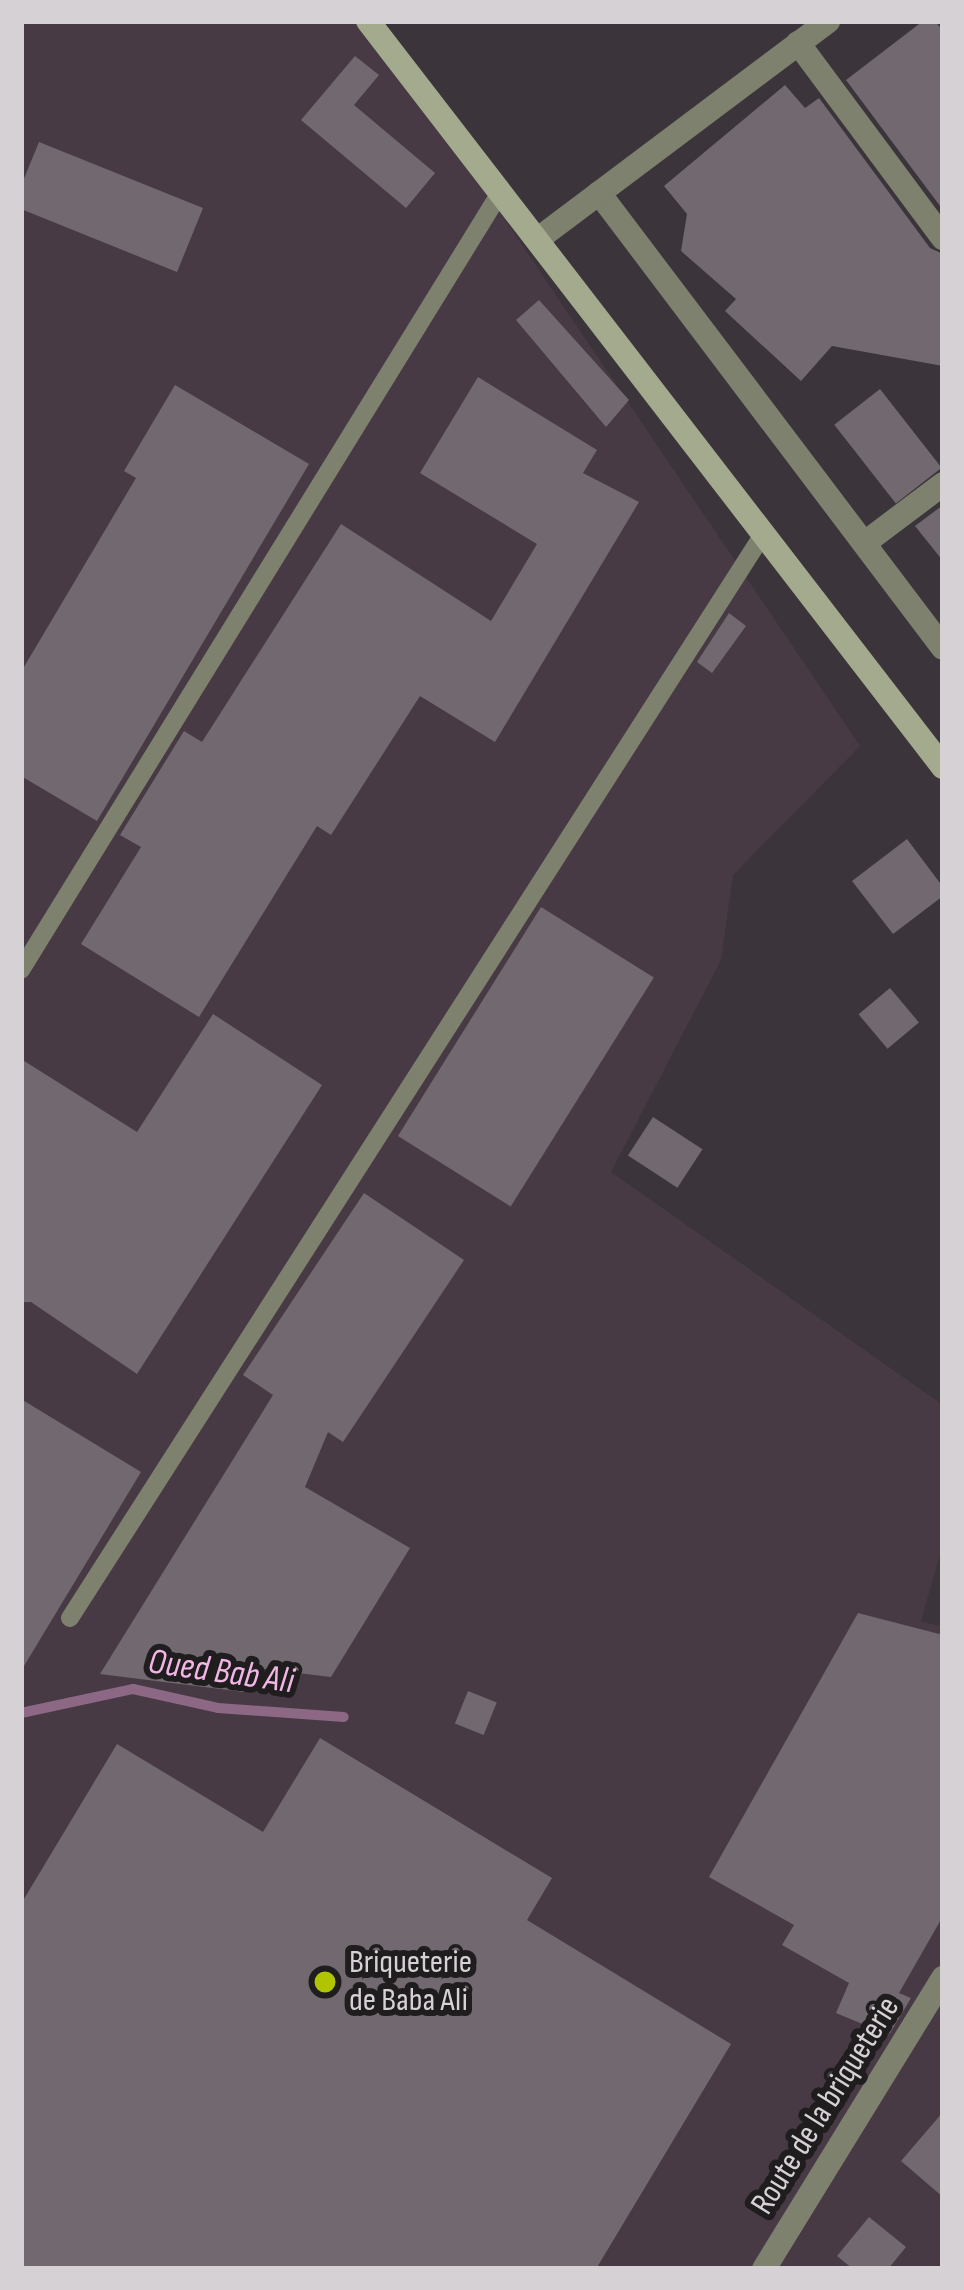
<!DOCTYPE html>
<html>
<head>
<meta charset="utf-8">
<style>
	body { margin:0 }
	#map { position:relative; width:964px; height:2290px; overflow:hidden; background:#3b343a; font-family:"Sofia Sans Condensed",sans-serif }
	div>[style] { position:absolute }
	.built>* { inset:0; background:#473a44 }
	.stream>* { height:10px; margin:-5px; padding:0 5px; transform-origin:5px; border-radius:5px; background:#8c6884 }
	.building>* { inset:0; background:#726970; transform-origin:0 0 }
	.service>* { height:18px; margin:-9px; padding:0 9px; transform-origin:9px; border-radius:9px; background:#7d816e }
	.minor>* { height:24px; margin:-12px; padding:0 12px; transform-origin:12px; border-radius:12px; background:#7d816e }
	.secondary>* { height:24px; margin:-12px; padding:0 12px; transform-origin:12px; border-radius:12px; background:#a4aa8d }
	.dots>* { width:33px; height:33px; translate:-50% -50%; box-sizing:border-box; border:6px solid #201d1f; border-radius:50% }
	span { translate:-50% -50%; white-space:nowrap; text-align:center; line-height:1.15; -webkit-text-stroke:12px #201d1f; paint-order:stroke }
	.poi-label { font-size:33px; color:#d6d1d5 }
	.left { translate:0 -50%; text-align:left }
	.street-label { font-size:33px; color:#d6d1d5 }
	.water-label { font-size:36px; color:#f1b6e4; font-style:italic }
	.frame { position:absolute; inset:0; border:24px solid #d6d1d5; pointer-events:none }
</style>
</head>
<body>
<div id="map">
	<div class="built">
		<i style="clip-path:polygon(21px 21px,371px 21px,860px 746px,733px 875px,721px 960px,611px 1172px,943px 1405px,943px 1544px,921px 1621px,943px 1627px,943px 2269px,21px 2269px)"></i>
	</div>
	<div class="stream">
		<i style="left:21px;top:1713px;width:115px;rotate:-12.1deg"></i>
		<i style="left:133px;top:1689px;width:87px;rotate:12.6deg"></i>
		<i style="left:218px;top:1708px;width:126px;rotate:4.1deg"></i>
	</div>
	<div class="building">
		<i style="clip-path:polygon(923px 21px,935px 21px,943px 31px,943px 210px,846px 80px)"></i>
		<i style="clip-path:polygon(355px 56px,379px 75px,354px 105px,435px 173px,406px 208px,301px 120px)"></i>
		<i style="clip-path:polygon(785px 85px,805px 108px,819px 98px,930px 248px,943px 254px,943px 366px,832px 346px,801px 381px,725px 311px,736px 299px,681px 251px,687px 214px,664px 186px)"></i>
		<i style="clip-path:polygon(39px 142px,203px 208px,177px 272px,21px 209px,21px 186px)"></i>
		<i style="clip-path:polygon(539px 300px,629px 400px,606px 427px,516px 320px)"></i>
		<i style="clip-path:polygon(478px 377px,597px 450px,583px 473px,639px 502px,495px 742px,420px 696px,331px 835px,317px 826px,199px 1017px,81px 944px,141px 847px,120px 835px,184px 731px,202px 742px,341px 524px,491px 621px,537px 544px,420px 473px)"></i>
		<i style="clip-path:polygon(175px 385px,309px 464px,97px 821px,21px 776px,21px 672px,136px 478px,124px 471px)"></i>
		<i style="left:880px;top:389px;width:100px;height:58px;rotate:52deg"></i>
		<i style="clip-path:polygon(943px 505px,943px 561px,915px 526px)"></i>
		<i style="clip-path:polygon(729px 613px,746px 626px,712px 673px,697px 662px)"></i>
		<i style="clip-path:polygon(907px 839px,943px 887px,943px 896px,893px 934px,852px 881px)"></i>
		<i style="left:541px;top:907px;width:133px;height:270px;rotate:32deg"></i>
		<i style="left:890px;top:988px;width:45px;height:41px;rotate:50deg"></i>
		<i style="clip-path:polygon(213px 1014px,322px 1085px,137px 1374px,31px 1302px,21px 1302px,21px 1059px,137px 1132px)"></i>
		<i style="left:653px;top:1117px;width:59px;height:46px;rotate:33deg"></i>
		<i style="clip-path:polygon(364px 1193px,464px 1260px,343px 1442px,328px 1432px,305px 1487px,410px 1548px,331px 1677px,191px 1660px,244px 1692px,100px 1674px,273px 1395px,243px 1375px)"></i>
		<i style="clip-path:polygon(21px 1399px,141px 1472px,21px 1671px)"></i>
		<i style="clip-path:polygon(858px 1613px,943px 1635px,943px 1916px,899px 1993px,911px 1998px,889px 2035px,836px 2013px,849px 1983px,782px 1945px,794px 1925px,709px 1877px)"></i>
		<i style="left:468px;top:1691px;width:31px;height:35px;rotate:22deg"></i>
		<i style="clip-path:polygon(320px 1738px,552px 1878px,527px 1920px,731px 2044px,596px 2269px,21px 2269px,21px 1904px,117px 1744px,263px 1832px)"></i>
		<i style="clip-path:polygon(943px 2112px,943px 2197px,901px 2161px)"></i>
		<i style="clip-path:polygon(869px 2217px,906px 2247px,888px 2269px,853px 2269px,837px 2256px)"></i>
	</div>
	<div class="service">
		<i style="left:21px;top:970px;width:913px;rotate:-58.35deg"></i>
		<i style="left:70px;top:1618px;width:1284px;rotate:-57.4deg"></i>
	</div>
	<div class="minor">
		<i style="left:798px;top:43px;width:243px;rotate:53.4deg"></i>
		<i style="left:599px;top:193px;width:570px;rotate:52.91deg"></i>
		<i style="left:538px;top:239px;width:363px;rotate:-36.9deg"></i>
		<i style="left:866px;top:542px;width:96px;rotate:-37deg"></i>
		<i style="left:764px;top:2269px;width:342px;rotate:-58.4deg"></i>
	</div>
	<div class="secondary">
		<i style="left:368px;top:21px;width:942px;rotate:52.38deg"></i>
	</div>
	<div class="dots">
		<i style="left:325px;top:1982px;background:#b0c500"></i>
	</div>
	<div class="poi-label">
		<span class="left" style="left:349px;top:1982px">Briqueterie<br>de Baba Ali</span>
	</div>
	<div class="street-label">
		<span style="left:826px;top:2106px;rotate:-58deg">Route de la briqueterie</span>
	</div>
	<div class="water-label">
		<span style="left:221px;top:1672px;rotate:8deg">Oued Bab Ali</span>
	</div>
	<div class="frame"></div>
</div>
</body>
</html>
